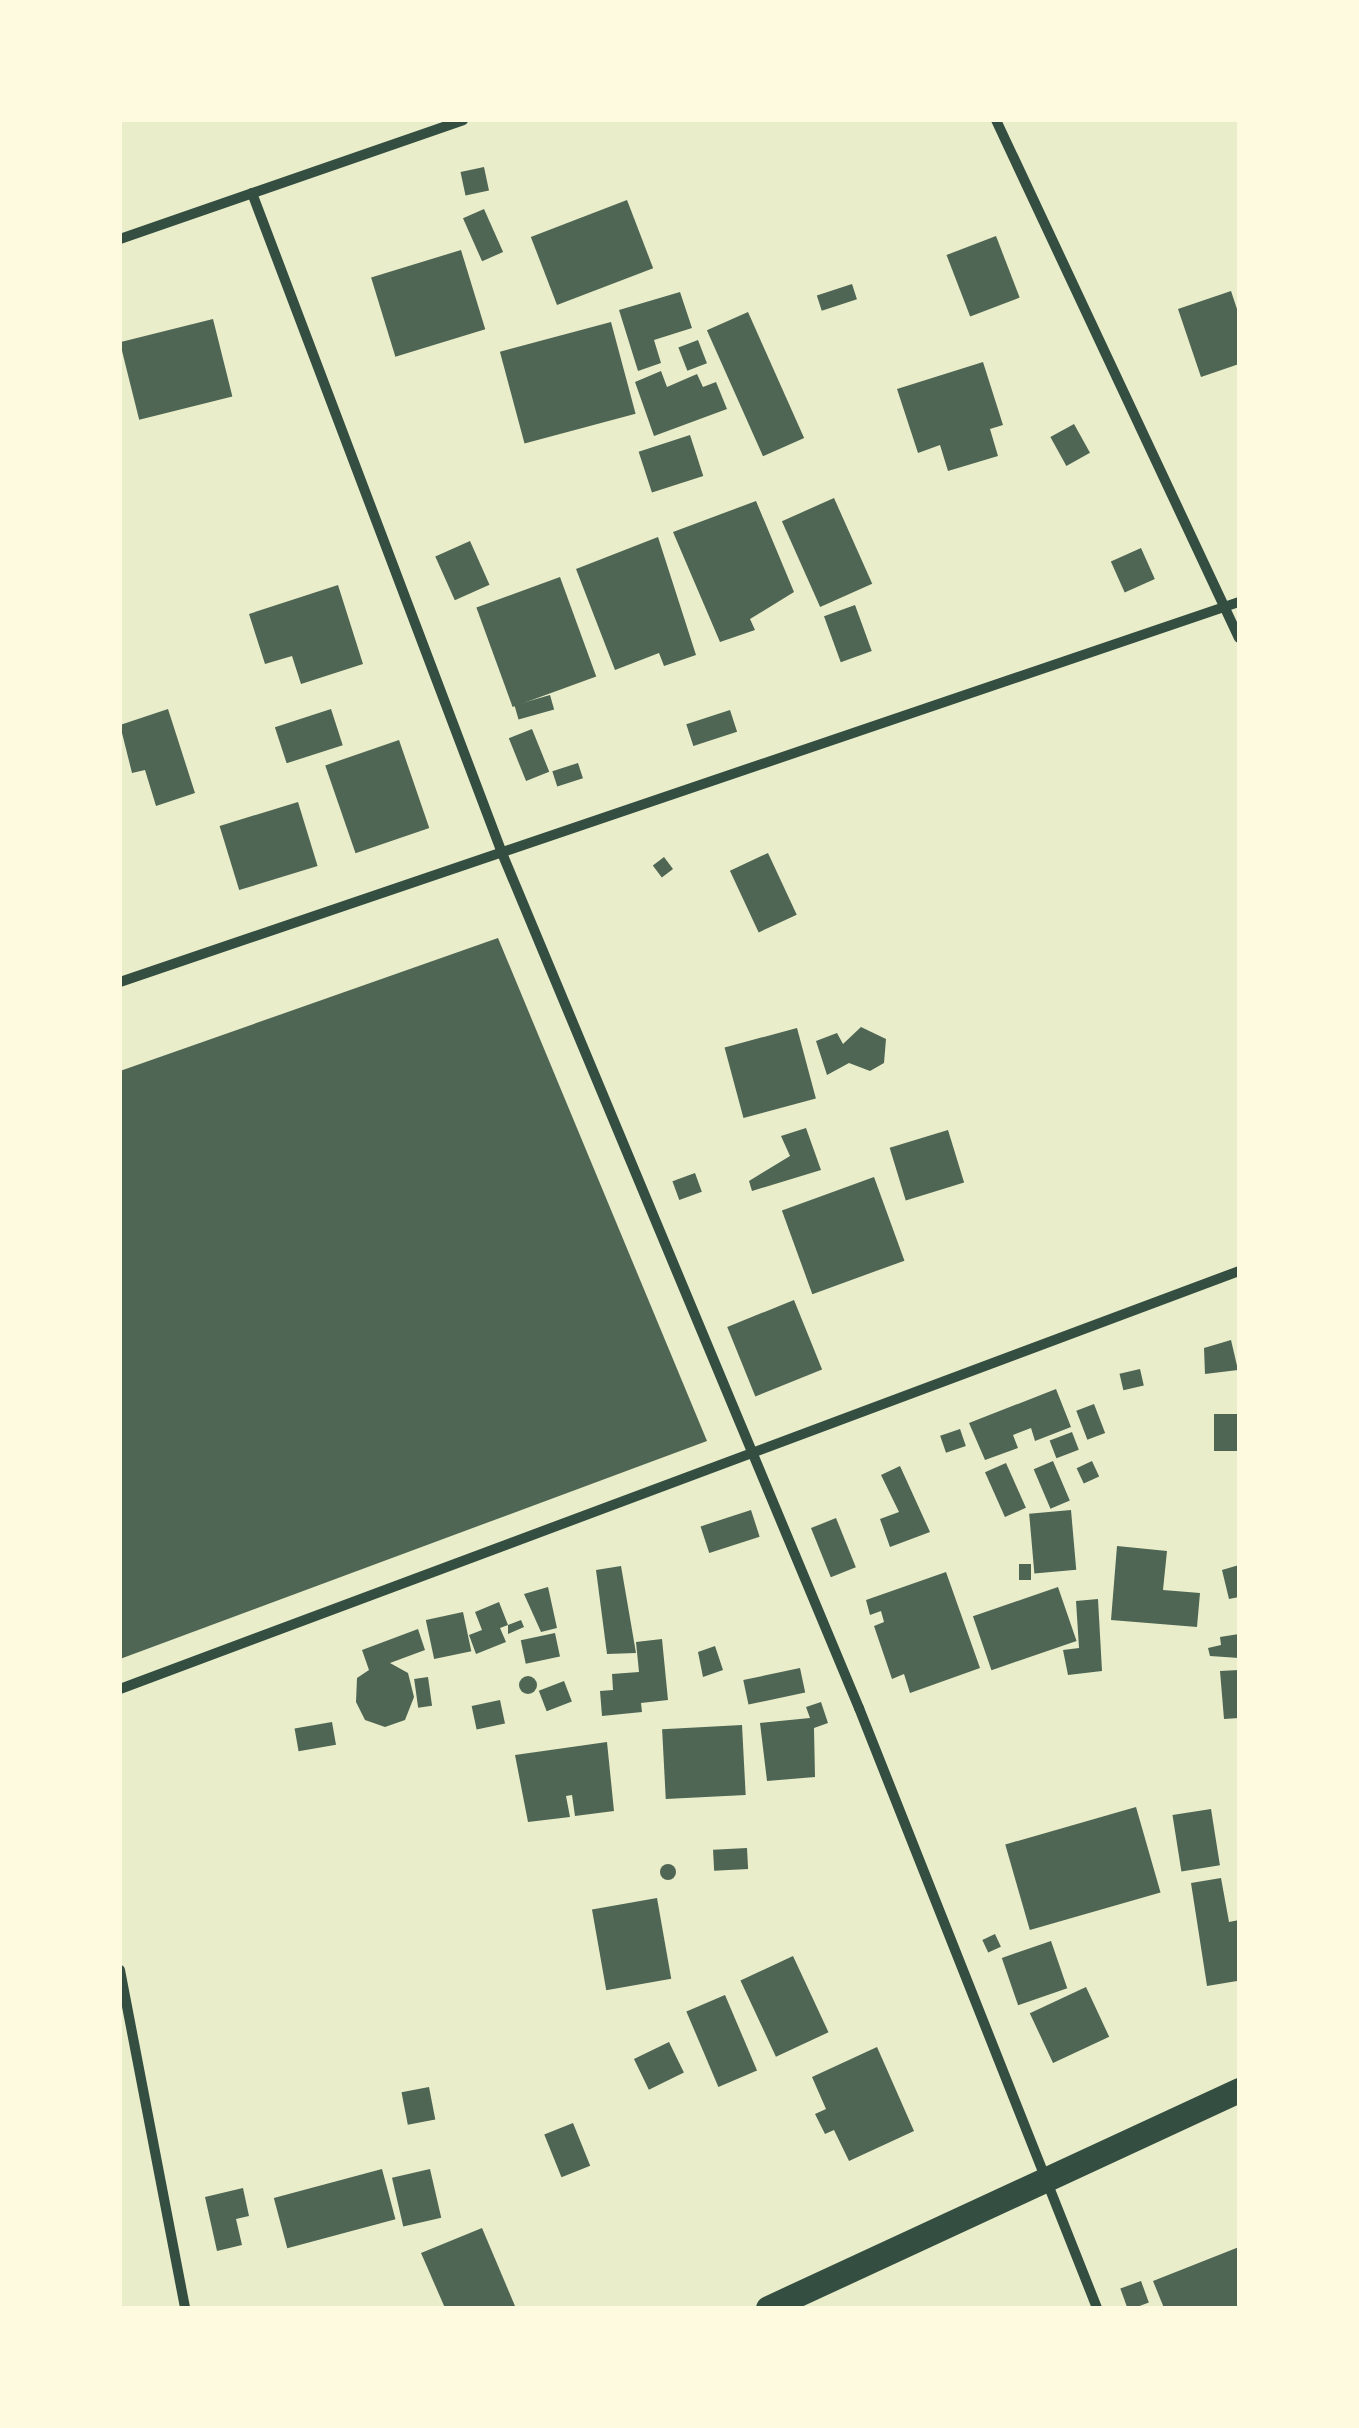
<!DOCTYPE html>
<html>
<head>
<meta charset="utf-8">
<style>
	body { margin:0 }
	#map { position:relative; width:1359px; height:2428px; overflow:hidden; background:#e9edc9; font-family:"Nunito Sans",sans-serif }
	div>[style] { position:absolute }
	.building>* { inset:0; background:#4f6655; transform-origin:0 0 }
	.round { border-radius:50% }
	.minor>* { height:10px; margin:-5px; padding:0 5px; transform-origin:5px; border-radius:5px; background:#344e41 }
	.primary>* { height:25px; margin:-12.5px; padding:0 12.5px; transform-origin:12.5px; border-radius:12.5px; background:#344e41 }
	span { translate:-50% -50%; white-space:nowrap; text-align:center; line-height:1.15; -webkit-text-stroke:9px #fefae0; paint-order:stroke }
	.frame { position:absolute; inset:0; border:122px solid #fefae0; pointer-events:none }
</style>
</head>
<body>
<div id="map">
	<div class="building">
		<i style="left:484px;top:167px;width:24px;height:24px;rotate:78deg"></i>
		<i style="left:627px;top:200px;width:73px;height:103px;rotate:69deg"></i>
		<i style="left:484px;top:209px;width:47px;height:23px;rotate:66deg"></i>
		<i style="left:996px;top:236px;width:66px;height:53px;rotate:69deg"></i>
		<i style="left:461px;top:250px;width:83px;height:94px;rotate:73deg"></i>
		<i style="left:852px;top:284px;width:16px;height:37px;rotate:72deg"></i>
		<i style="clip-path:polygon(1231px 291px,1239px 315px,1239px 364px,1201px 377px,1178px 309px)"></i>
		<i style="clip-path:polygon(680px 292px,692px 328px,654px 340px,661px 363px,638px 371px,619px 310px)"></i>
		<i style="left:748px;top:312px;width:138px;height:45px;rotate:66deg"></i>
		<i style="left:213px;top:319px;width:80px;height:96px;rotate:76deg"></i>
		<i style="left:611px;top:322px;width:95px;height:115px;rotate:75deg"></i>
		<i style="left:698px;top:340px;width:25px;height:21px;rotate:69deg"></i>
		<i style="clip-path:polygon(983px 362px,1003px 425px,990px 429px,998px 456px,948px 471px,940px 445px,918px 453px,897px 389px)"></i>
		<i style="clip-path:polygon(661px 371px,667px 387px,697px 374px,703px 387px,716px 382px,727px 409px,654px 436px,635px 382px)"></i>
		<i style="left:1074px;top:424px;width:33px;height:27px;rotate:61deg"></i>
		<i style="left:690px;top:435px;width:43px;height:54px;rotate:72deg"></i>
		<i style="left:834px;top:498px;width:94px;height:57px;rotate:66deg"></i>
		<i style="clip-path:polygon(756px 501px,794px 592px,750px 619px,755px 630px,720px 642px,673px 532px)"></i>
		<i style="clip-path:polygon(658px 537px,696px 655px,664px 666px,659px 653px,615px 670px,576px 569px)"></i>
		<i style="left:470px;top:541px;width:48px;height:38px;rotate:66deg"></i>
		<i style="left:1141px;top:548px;width:34px;height:33px;rotate:66deg"></i>
		<i style="left:560px;top:577px;width:106px;height:89px;rotate:70deg"></i>
		<i style="clip-path:polygon(338px 585px,363px 664px,301px 684px,292px 656px,265px 664px,249px 614px)"></i>
		<i style="left:855px;top:605px;width:49px;height:33px;rotate:70deg"></i>
		<i style="left:550px;top:695px;width:15px;height:37px;rotate:74deg"></i>
		<i style="clip-path:polygon(168px 709px,195px 793px,156px 806px,145px 770px,132px 773px,120px 725px)"></i>
		<i style="left:331px;top:709px;width:38px;height:59px;rotate:72deg"></i>
		<i style="left:730px;top:710px;width:23px;height:46px;rotate:72deg"></i>
		<i style="left:532px;top:729px;width:46px;height:25px;rotate:68deg"></i>
		<i style="left:399px;top:740px;width:93px;height:78px;rotate:71deg"></i>
		<i style="left:578px;top:763px;width:16px;height:27px;rotate:72deg"></i>
		<i style="left:298px;top:802px;width:67px;height:82px;rotate:73deg"></i>
		<i style="left:768px;top:853px;width:68px;height:42px;rotate:65deg"></i>
		<i style="left:664px;top:857px;width:15px;height:14px;rotate:53deg"></i>
		<i style="clip-path:polygon(498px 938px,707px 1441px,120px 1659px,120px 1071px)"></i>
		<i style="clip-path:polygon(861px 1027px,886px 1039px,884px 1063px,870px 1071px,849px 1063px,827px 1075px,816px 1041px,837px 1033px,843px 1044px)"></i>
		<i style="left:797px;top:1028px;width:73px;height:75px;rotate:75deg"></i>
		<i style="clip-path:polygon(806px 1128px,821px 1170px,752px 1191px,749px 1181px,790px 1156px,781px 1136px)"></i>
		<i style="left:948px;top:1130px;width:55px;height:61px;rotate:73deg"></i>
		<i style="left:695px;top:1173px;width:20px;height:24px;rotate:70deg"></i>
		<i style="left:874px;top:1177px;width:89px;height:98px;rotate:70deg"></i>
		<i style="left:794px;top:1300px;width:75px;height:72px;rotate:68deg"></i>
		<i style="clip-path:polygon(1231px 1340px,1238px 1370px,1205px 1374px,1204px 1348px)"></i>
		<i style="left:1140px;top:1369px;width:17px;height:21px;rotate:77deg"></i>
		<i style="clip-path:polygon(1056px 1389px,1071px 1427px,1035px 1441px,1031px 1428px,1013px 1435px,1018px 1448px,985px 1460px,969px 1423px)"></i>
		<i style="left:1094px;top:1404px;width:31px;height:19px;rotate:69deg"></i>
		<i style="left:1214px;top:1414px;width:25px;height:37px"></i>
		<i style="left:960px;top:1429px;width:18px;height:21px;rotate:71deg"></i>
		<i style="left:1072px;top:1432px;width:19px;height:24px;rotate:69deg"></i>
		<i style="left:1053px;top:1461px;width:43px;height:21px;rotate:67deg"></i>
		<i style="left:1092px;top:1461px;width:17px;height:17px;rotate:65deg"></i>
		<i style="left:1006px;top:1463px;width:49px;height:23px;rotate:66deg"></i>
		<i style="clip-path:polygon(900px 1466px,930px 1532px,890px 1547px,880px 1519px,899px 1512px,881px 1475px)"></i>
		<i style="left:751px;top:1510px;width:28px;height:53px;rotate:72deg"></i>
		<i style="left:1071px;top:1510px;width:60px;height:42px;rotate:85deg"></i>
		<i style="left:836px;top:1518px;width:53px;height:27px;rotate:68deg"></i>
		<i style="clip-path:polygon(1117px 1546px,1167px 1551px,1163px 1590px,1200px 1593px,1197px 1627px,1111px 1620px)"></i>
		<i style="left:1019px;top:1564px;width:12px;height:16px"></i>
		<i style="clip-path:polygon(1239px 1565px,1239px 1597px,1229px 1599px,1222px 1570px)"></i>
		<i style="clip-path:polygon(621px 1566px,636px 1653px,607px 1654px,596px 1570px)"></i>
		<i style="clip-path:polygon(946px 1572px,980px 1668px,910px 1693px,904px 1674px,892px 1679px,874px 1626px,884px 1622px,881px 1611px,870px 1615px,866px 1600px)"></i>
		<i style="clip-path:polygon(548px 1587px,557px 1628px,541px 1632px,524px 1594px)"></i>
		<i style="left:1058px;top:1587px;width:57px;height:90px;rotate:71deg"></i>
		<i style="clip-path:polygon(1098px 1599px,1102px 1671px,1068px 1675px,1063px 1650px,1079px 1648px,1076px 1601px)"></i>
		<i style="clip-path:polygon(499px 1602px,508px 1625px,521px 1620px,524px 1627px,508px 1634px,508px 1625px,500px 1628px,506px 1642px,476px 1654px,469px 1635px,482px 1630px,475px 1612px)"></i>
		<i style="left:463px;top:1612px;width:40px;height:38px;rotate:78deg"></i>
		<i style="clip-path:polygon(418px 1629px,425px 1650px,390px 1663px,408px 1673px,414px 1697px,405px 1720px,385px 1727px,365px 1720px,356px 1702px,357px 1678px,369px 1670px,362px 1650px)"></i>
		<i style="left:555px;top:1633px;width:24px;height:35px;rotate:78deg"></i>
		<i style="clip-path:polygon(1239px 1634px,1239px 1658px,1210px 1656px,1208px 1648px,1221px 1645px,1220px 1637px)"></i>
		<i style="clip-path:polygon(662px 1639px,668px 1700px,641px 1703px,642px 1712px,602px 1716px,600px 1691px,613px 1690px,612px 1674px,639px 1672px,636px 1642px)"></i>
		<i style="clip-path:polygon(715px 1646px,723px 1670px,703px 1677px,698px 1652px)"></i>
		<i style="left:800px;top:1668px;width:25px;height:58px;rotate:78deg"></i>
		<i style="clip-path:polygon(1239px 1670px,1239px 1718px,1224px 1719px,1220px 1671px)"></i>
		<i class="round" style="left:519px;top:1676px;width:18px;height:18px"></i>
		<i style="left:428px;top:1677px;width:29px;height:14px;rotate:82deg"></i>
		<i style="left:564px;top:1681px;width:22px;height:27px;rotate:69deg"></i>
		<i style="left:500px;top:1700px;width:24px;height:29px;rotate:78deg"></i>
		<i style="clip-path:polygon(821px 1702px,828px 1723px,814px 1728px,815px 1777px,767px 1781px,760px 1723px,810px 1718px,806px 1707px)"></i>
		<i style="left:332px;top:1722px;width:23px;height:38px;rotate:80deg"></i>
		<i style="left:742px;top:1725px;width:70px;height:80px;rotate:87deg"></i>
		<i style="clip-path:polygon(607px 1742px,614px 1811px,575px 1816px,572px 1795px,566px 1796px,570px 1817px,528px 1822px,515px 1755px)"></i>
		<i style="left:1136px;top:1807px;width:89px;height:136px;rotate:74deg"></i>
		<i style="left:1211px;top:1809px;width:57px;height:39px;rotate:81deg"></i>
		<i style="left:747px;top:1848px;width:21px;height:34px;rotate:87deg"></i>
		<i class="round" style="left:660px;top:1864px;width:16px;height:16px"></i>
		<i style="clip-path:polygon(1221px 1878px,1229px 1922px,1239px 1920px,1237px 1981px,1207px 1986px,1191px 1883px)"></i>
		<i style="left:657px;top:1898px;width:82px;height:66px;rotate:80deg"></i>
		<i style="left:995px;top:1934px;width:14px;height:14px;rotate:65deg"></i>
		<i style="left:1051px;top:1941px;width:50px;height:52px;rotate:71deg"></i>
		<i style="left:793px;top:1956px;width:84px;height:58px;rotate:65deg"></i>
		<i style="left:1086px;top:1987px;width:55px;height:62px;rotate:65deg"></i>
		<i style="left:725px;top:1995px;width:82px;height:42px;rotate:67deg"></i>
		<i style="left:669px;top:2042px;width:34px;height:39px;rotate:64deg"></i>
		<i style="clip-path:polygon(877px 2047px,914px 2131px,849px 2161px,834px 2130px,825px 2134px,815px 2114px,826px 2109px,812px 2077px)"></i>
		<i style="left:429px;top:2087px;width:33px;height:28px;rotate:79deg"></i>
		<i style="left:573px;top:2123px;width:46px;height:31px;rotate:68deg"></i>
		<i style="left:382px;top:2169px;width:52px;height:112px;rotate:75deg"></i>
		<i style="left:430px;top:2169px;width:50px;height:39px;rotate:77deg"></i>
		<i style="clip-path:polygon(243px 2188px,249px 2216px,236px 2219px,242px 2245px,217px 2251px,205px 2197px)"></i>
		<i style="clip-path:polygon(482px 2228px,515px 2306px,445px 2308px,421px 2253px)"></i>
		<i style="clip-path:polygon(1239px 2247px,1239px 2308px,1164px 2308px,1153px 2281px)"></i>
		<i style="left:1141px;top:2281px;width:23px;height:22px;rotate:70deg"></i>
	</div>
	<div class="minor">
		<i style="left:996px;top:120px;width:572px;rotate:64.87deg"></i>
		<i style="left:252px;top:193px;width:706px;rotate:69.25deg"></i>
		<i style="left:502px;top:853px;width:927px;rotate:67.34deg"></i>
		<i style="left:859px;top:1708px;width:645px;rotate:68.36deg"></i>
		<i style="left:120px;top:239px;width:363px;rotate:-19.1deg"></i>
		<i style="left:120px;top:982px;width:1182px;rotate:-18.76deg"></i>
		<i style="left:120px;top:1689px;width:1195px;rotate:-20.48deg"></i>
		<i style="left:120px;top:1970px;width:344px;rotate:79.1deg"></i>
	</div>
	<div class="primary">
		<i style="left:768px;top:2308px;width:519px;rotate:-24.84deg"></i>
	</div>
	<div class="frame"></div>
</div>
</body>
</html>
